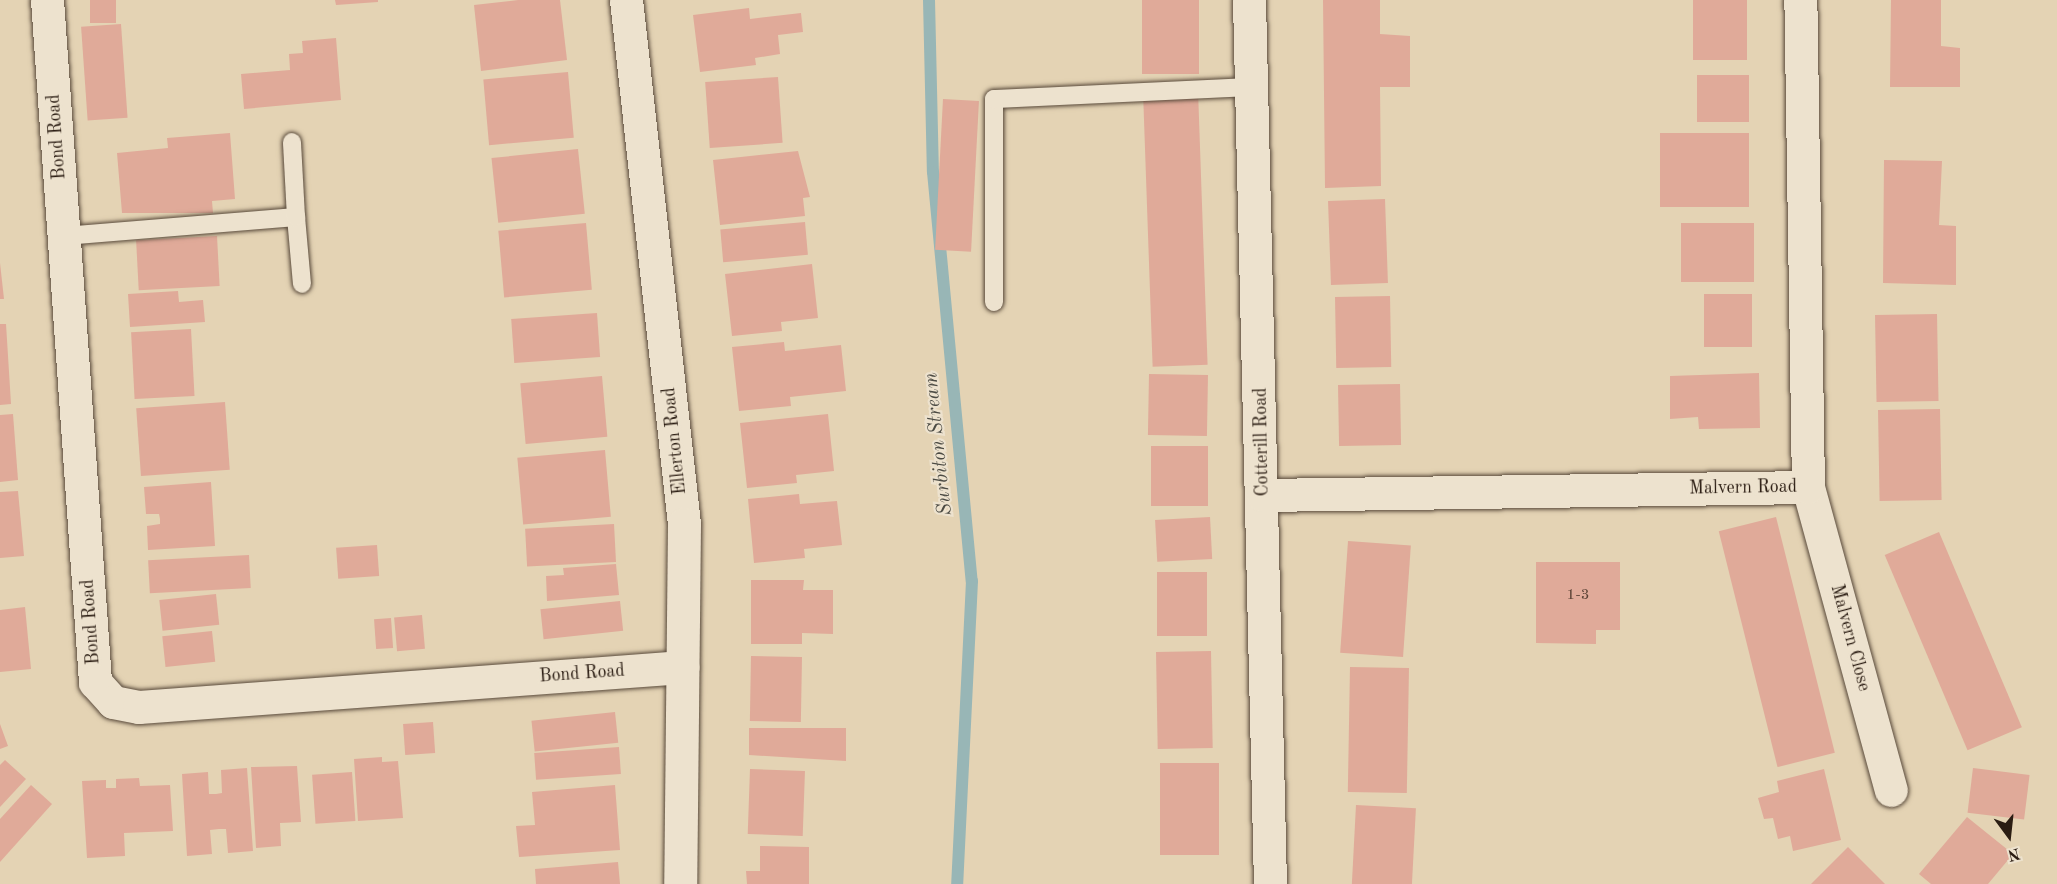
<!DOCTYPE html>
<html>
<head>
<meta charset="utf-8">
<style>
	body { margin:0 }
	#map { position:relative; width:2057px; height:884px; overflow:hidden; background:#e4d3b4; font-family:"Old Standard TT",serif }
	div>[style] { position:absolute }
	.stream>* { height:12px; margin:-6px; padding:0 6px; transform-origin:6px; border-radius:6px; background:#98b6b6 }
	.building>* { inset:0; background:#e0aa99; transform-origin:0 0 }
	.roads { filter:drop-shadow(0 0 2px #594a3b) drop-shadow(0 0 2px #594a3b) }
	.service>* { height:18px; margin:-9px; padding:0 9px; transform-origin:9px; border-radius:9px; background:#ede2ce }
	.minor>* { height:33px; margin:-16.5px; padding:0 16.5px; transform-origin:16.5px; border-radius:16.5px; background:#ede2ce }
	span { translate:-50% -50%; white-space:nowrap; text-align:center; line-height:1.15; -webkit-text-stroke:4.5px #ede2ce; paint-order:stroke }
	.number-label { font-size:15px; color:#584034 }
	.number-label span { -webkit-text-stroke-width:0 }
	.street-label { font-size:18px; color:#2b1d13 }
	.water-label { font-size:20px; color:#4c4b44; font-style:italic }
	.north { position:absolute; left:1979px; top:806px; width:60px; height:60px; -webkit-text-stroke:4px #ede2ce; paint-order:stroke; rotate:165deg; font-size:16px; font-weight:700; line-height:24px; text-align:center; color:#2b1d13 }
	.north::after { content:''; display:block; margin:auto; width:21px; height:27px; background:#2b1d13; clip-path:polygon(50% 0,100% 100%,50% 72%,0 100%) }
</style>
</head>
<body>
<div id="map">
	<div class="stream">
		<i style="left:929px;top:0;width:172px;rotate:88.7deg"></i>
		<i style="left:933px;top:172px;width:411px;rotate:84.6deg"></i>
		<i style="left:972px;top:581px;width:303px;rotate:92.8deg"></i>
	</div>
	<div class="building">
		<i style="left:90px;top:0;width:26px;height:23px"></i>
		<i style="clip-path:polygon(335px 0,378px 0,378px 2px,336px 5px)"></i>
		<i style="clip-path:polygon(518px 0,560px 0,567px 60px,481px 71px,474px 5px)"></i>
		<i style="left:1142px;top:0;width:57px;height:74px"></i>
		<i style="clip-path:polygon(1323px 0,1380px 0,1380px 34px,1410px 36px,1410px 87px,1380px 87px,1381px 186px,1325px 188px)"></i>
		<i style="left:1693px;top:0;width:54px;height:60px"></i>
		<i style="clip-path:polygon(1891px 0,1941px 0,1941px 46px,1960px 48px,1960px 87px,1890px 87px)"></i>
		<i style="clip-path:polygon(749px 8px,750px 19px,801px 13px,803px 32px,778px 35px,780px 54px,755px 58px,756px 65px,700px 72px,693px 15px)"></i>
		<i style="left:121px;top:24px;width:94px;height:40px;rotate:86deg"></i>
		<i style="clip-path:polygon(336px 38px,341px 100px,244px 109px,241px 74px,290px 70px,289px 54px,303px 53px,302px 41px)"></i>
		<i style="left:568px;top:72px;width:66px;height:85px;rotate:85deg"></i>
		<i style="left:1749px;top:75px;width:47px;height:52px;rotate:90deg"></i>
		<i style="left:778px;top:77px;width:66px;height:73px;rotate:86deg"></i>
		<i style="left:1198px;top:90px;width:275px;height:55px;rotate:88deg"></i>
		<i style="left:943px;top:99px;width:36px;height:151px;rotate:3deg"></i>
		<i style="clip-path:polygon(230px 133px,235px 199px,212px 201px,213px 213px,122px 213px,117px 153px,168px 148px,167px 138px)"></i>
		<i style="left:1660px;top:133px;width:89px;height:74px"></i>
		<i style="left:578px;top:149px;width:65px;height:87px;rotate:84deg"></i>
		<i style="clip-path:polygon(798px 151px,810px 197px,803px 198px,805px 216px,720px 225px,713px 160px)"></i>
		<i style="clip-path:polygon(1884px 160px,1942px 161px,1939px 225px,1956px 226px,1956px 285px,1883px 283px)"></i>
		<i style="left:1385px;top:199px;width:84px;height:57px;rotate:88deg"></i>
		<i style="left:805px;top:222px;width:33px;height:85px;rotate:85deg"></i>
		<i style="left:586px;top:223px;width:67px;height:88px;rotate:85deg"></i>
		<i style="left:1754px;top:223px;width:59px;height:73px;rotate:90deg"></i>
		<i style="left:217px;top:236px;width:50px;height:81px;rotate:87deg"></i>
		<i style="clip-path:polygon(0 263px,4px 299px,0 299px)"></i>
		<i style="clip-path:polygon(812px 264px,818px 318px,781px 322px,782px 331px,732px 336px,725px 274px)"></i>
		<i style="clip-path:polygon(178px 291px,179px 302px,203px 300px,205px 322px,130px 327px,128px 294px)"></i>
		<i style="left:1704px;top:294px;width:48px;height:53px"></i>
		<i style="left:1390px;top:296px;width:71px;height:55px;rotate:89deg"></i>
		<i style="left:597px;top:313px;width:44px;height:86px;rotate:86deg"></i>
		<i style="left:1937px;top:314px;width:87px;height:62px;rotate:89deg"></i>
		<i style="clip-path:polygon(0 324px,6px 324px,11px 404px,0 405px)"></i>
		<i style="left:191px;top:329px;width:67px;height:60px;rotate:87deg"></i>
		<i style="clip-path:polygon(784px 342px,785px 351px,841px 345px,846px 391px,790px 397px,791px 406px,739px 411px,732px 347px)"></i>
		<i style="clip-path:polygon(1759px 373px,1760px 428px,1699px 429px,1698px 417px,1670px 419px,1670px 376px)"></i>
		<i style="left:1149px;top:374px;width:59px;height:61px;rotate:1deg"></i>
		<i style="left:602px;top:376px;width:61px;height:82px;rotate:85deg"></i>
		<i style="left:1400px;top:384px;width:61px;height:62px;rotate:89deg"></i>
		<i style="left:225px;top:402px;width:68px;height:89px;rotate:86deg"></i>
		<i style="left:1940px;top:409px;width:91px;height:62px;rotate:89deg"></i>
		<i style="clip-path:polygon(13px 414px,18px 480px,0 482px,0 415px)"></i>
		<i style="clip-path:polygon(828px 414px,834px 471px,796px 475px,797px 483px,747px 488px,740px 423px)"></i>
		<i style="left:1151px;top:446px;width:57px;height:60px"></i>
		<i style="left:605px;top:450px;width:67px;height:88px;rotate:85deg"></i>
		<i style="clip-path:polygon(211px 482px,215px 546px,148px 550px,147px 526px,160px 524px,160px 519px,159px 514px,146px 514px,144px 487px)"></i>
		<i style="clip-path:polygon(18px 491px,24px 556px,0 558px,0 492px)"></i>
		<i style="clip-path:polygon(799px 494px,800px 504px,837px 501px,842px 545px,804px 549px,805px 558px,754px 563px,748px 499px)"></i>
		<i style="left:1210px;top:517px;width:42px;height:55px;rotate:87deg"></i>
		<i style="left:1776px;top:517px;width:243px;height:59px;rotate:76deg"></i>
		<i style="left:614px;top:524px;width:38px;height:89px;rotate:87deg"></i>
		<i style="left:1939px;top:532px;width:212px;height:59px;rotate:67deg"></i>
		<i style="left:1348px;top:541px;width:63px;height:112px;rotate:4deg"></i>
		<i style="left:377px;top:545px;width:31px;height:41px;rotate:86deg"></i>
		<i style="left:249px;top:555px;width:33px;height:101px;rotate:87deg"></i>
		<i style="clip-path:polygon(1536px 562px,1620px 562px,1620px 630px,1596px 630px,1596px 644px,1536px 643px)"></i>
		<i style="clip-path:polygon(616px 564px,619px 595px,547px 601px,546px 576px,564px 575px,563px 568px)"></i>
		<i style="left:1157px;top:572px;width:50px;height:64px"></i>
		<i style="clip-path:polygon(751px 580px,804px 580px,803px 590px,833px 590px,833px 634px,802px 633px,802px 644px,751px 644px)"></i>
		<i style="left:216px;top:594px;width:31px;height:57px;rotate:84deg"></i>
		<i style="left:620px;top:601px;width:30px;height:80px;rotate:84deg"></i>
		<i style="clip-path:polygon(25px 607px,31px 669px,0 672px,0 610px)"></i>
		<i style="left:422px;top:615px;width:34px;height:28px;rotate:85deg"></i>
		<i style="left:391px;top:618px;width:30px;height:17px;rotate:86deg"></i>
		<i style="left:212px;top:631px;width:31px;height:50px;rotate:84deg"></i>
		<i style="left:1211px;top:651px;width:97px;height:55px;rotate:89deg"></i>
		<i style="left:751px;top:656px;width:51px;height:65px;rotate:1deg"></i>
		<i style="left:1350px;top:667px;width:59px;height:125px;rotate:1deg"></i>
		<i style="left:615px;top:712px;width:31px;height:84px;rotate:84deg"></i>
		<i style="left:433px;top:722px;width:31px;height:30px;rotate:86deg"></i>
		<i style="clip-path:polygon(0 724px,8px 746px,0 749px)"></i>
		<i style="clip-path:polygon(749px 728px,846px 728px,846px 761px,749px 755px)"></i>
		<i style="left:619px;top:747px;width:27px;height:85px;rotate:86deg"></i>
		<i style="clip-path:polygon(382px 757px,382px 762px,398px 761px,403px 818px,358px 821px,354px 759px)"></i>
		<i style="clip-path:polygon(5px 760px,26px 779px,0 807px,0 765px)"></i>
		<i style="left:1160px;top:763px;width:59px;height:92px"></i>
		<i style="clip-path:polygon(297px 766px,301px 822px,280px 823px,281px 846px,256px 848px,251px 767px)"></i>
		<i style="clip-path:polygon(247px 768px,253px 851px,228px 853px,226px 829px,219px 829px,210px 830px,212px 854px,187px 856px,182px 774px,208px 772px,209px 794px,216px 794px,222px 793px,221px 770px)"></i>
		<i style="left:1973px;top:768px;width:57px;height:45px;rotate:7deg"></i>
		<i style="left:750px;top:769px;width:55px;height:65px;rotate:2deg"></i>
		<i style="clip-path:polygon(1824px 769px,1841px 840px,1793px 851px,1790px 836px,1778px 839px,1773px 818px,1764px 819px,1758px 798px,1779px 792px,1777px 781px)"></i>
		<i style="left:352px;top:772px;width:49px;height:40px;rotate:86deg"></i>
		<i style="clip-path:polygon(139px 778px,140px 786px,170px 785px,173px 831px,124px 833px,125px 856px,87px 858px,82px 781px,106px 780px,106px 788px,116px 788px,116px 779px)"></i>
		<i style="clip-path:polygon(31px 785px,52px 804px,0 862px,0 819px)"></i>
		<i style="clip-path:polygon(615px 785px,620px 850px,519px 857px,516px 826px,535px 825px,532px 792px)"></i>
		<i style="left:1356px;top:805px;width:60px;height:79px;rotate:3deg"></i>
		<i style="clip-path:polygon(1967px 817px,2013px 854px,1988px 884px,1931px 884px,1919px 874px)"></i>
		<i style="clip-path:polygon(760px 846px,809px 847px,809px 884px,747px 884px,746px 871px,760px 871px)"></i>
		<i style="clip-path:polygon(1848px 847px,1885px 884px,1811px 884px)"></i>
		<i style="clip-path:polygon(618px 862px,620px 884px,536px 884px,535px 869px)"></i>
	</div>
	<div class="roads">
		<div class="service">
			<i style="left:296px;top:217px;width:67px;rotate:84.9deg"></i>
			<i style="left:64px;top:236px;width:233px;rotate:-4.7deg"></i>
			<i style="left:296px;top:217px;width:75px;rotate:-93.1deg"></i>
			<i style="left:994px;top:302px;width:203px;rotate:-90deg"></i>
			<i style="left:994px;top:99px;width:258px;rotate:-2.7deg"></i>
		</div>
		<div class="minor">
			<i style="left:47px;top:0;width:684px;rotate:85.97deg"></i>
			<i style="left:95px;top:682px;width:27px;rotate:48deg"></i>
			<i style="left:113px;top:702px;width:26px;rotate:11deg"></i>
			<i style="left:139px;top:707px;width:545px;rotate:-4.21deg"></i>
			<i style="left:626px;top:0;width:527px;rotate:83.68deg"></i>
			<i style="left:684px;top:524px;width:360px;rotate:90.6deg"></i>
			<i style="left:1249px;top:0;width:884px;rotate:88.64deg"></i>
			<i style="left:1808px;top:487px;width:314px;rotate:74.7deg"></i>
			<i style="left:1263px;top:495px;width:545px;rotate:-0.84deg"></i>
			<i style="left:1808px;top:487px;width:487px;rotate:-90.9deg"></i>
		</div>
	</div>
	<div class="number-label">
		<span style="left:1578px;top:596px">1-3</span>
	</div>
	<div class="street-label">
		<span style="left:57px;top:137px;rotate:-94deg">Bond Road</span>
		<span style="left:675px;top:441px;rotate:-96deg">Ellerton Road</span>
		<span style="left:1262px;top:442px;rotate:-91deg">Cotterill Road</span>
		<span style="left:1743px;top:488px;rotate:-1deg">Malvern Road</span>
		<span style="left:91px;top:622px;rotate:-94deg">Bond Road</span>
		<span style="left:1850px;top:638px;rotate:75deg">Malvern Close</span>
		<span style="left:582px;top:674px;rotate:-4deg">Bond Road</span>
	</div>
	<div class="water-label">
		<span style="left:939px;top:444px;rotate:-96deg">Surbiton Stream</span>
	</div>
	<div class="north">N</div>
</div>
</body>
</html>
